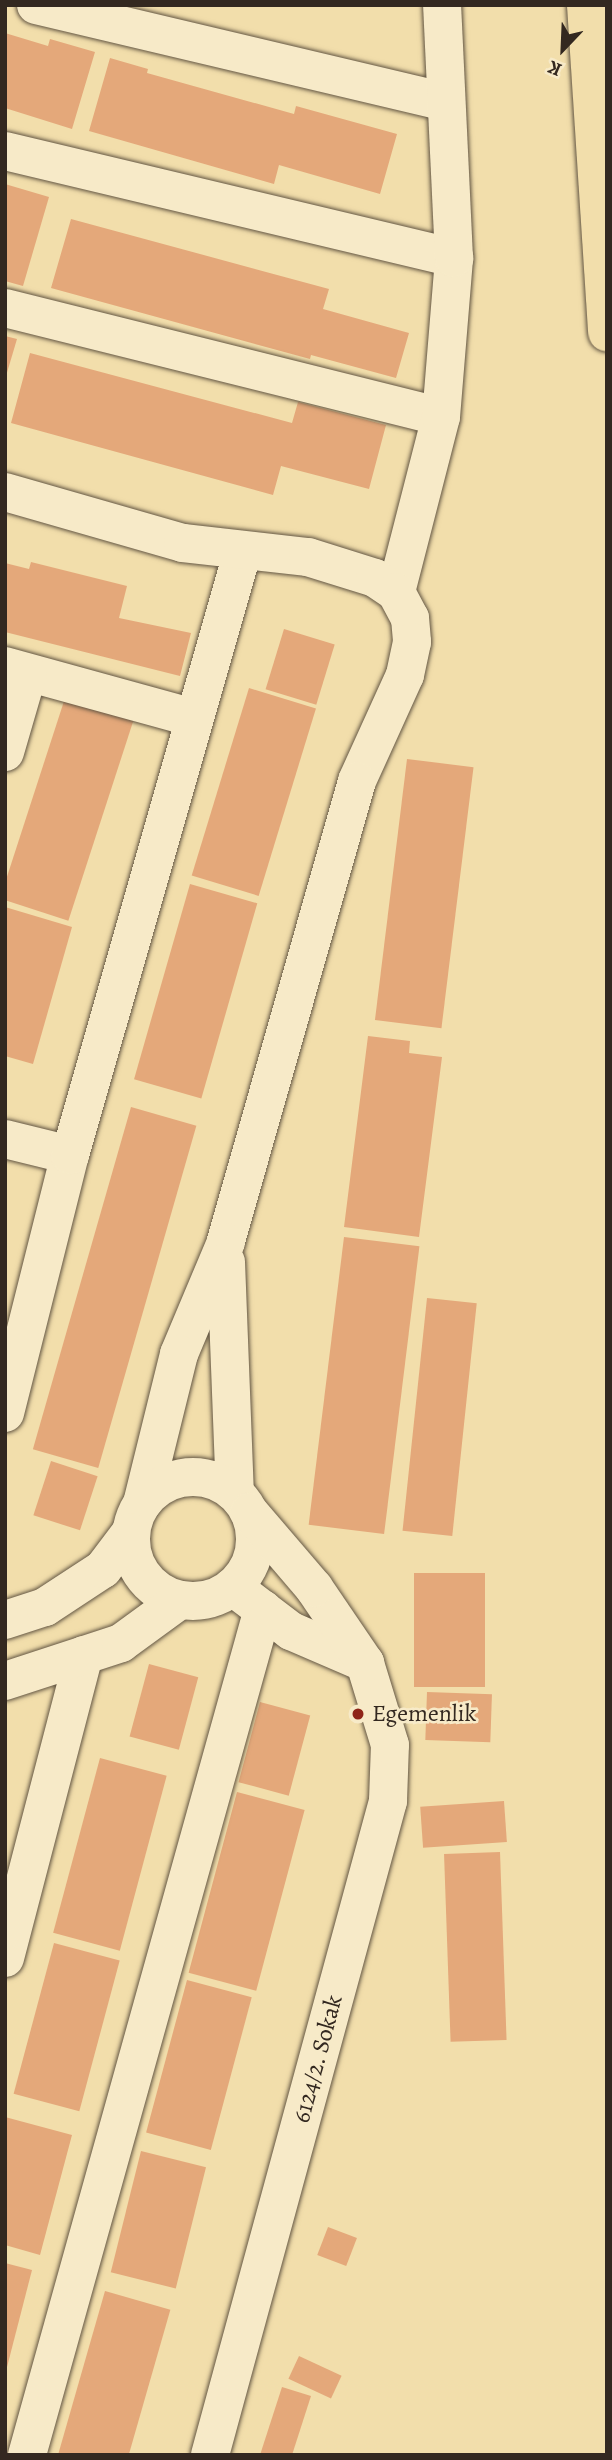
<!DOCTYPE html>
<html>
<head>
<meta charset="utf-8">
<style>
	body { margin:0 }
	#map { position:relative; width:612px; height:2460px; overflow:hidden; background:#f2deab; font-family:Alegreya,serif }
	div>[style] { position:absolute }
	.building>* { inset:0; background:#e4a87a; transform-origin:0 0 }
	.roads { filter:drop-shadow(0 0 2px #635643) drop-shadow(0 0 2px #635643) }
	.street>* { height:38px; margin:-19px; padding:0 19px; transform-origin:19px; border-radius:19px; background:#f7eac8 }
	.secondary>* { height:38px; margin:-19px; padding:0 19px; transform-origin:19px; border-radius:19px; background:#f7eac8 }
	.secondary>.ring { margin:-19px; padding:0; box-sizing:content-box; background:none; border:38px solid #f7eac8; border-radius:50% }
	.highway>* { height:38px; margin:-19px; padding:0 19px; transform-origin:19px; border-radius:19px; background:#f2deab }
	.dots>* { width:19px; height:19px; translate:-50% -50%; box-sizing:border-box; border:4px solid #f7eac8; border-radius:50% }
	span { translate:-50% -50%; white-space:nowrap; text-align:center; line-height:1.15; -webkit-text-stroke:5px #f7eac8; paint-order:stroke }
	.poi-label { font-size:24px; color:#332820 }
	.left { translate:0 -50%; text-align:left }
	.street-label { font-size:24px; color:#332820 }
	.frame { position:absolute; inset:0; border:7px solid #332820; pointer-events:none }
	.north { position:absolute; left:528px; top:14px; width:70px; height:70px; -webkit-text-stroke:5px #f7eac8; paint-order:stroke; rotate:203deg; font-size:19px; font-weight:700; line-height:28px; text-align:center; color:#332820 }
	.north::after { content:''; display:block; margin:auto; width:24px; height:32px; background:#332820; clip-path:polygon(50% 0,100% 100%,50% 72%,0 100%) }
</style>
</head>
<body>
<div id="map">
	<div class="building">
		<i style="clip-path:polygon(5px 33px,48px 46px,50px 39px,95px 52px,72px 129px,5px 108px)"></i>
		<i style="clip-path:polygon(110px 58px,148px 69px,147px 73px,294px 114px,296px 106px,397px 134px,380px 194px,279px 165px,274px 184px,89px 131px)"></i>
		<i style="clip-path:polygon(5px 184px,49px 197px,23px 286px,5px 281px)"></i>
		<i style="clip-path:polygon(71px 219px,329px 289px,323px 309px,409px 333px,396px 378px,311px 355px,310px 359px,51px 288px)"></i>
		<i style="clip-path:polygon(5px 336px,17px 339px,6px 376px,5px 376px)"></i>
		<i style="clip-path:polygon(30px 353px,292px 423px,298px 402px,386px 425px,369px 489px,281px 466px,273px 495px,11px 423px)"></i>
		<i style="clip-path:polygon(31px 562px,127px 586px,119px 618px,191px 633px,180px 676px,5px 632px,5px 563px,29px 569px)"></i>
		<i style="left:284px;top:629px;width:53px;height:63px;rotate:17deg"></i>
		<i style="left:249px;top:688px;width:70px;height:196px;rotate:17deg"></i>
		<i style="left:66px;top:695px;width:72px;height:214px;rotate:18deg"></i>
		<i style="left:407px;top:759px;width:67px;height:263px;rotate:7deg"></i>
		<i style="left:190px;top:884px;width:70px;height:203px;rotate:16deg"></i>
		<i style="clip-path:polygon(5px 907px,72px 927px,33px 1064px,5px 1056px)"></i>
		<i style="clip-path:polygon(368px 1036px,410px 1041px,409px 1053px,442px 1057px,419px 1237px,344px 1227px)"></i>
		<i style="left:131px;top:1107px;width:68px;height:356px;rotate:16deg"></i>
		<i style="left:344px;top:1237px;width:76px;height:290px;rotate:7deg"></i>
		<i style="left:427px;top:1298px;width:50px;height:234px;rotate:6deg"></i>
		<i style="left:51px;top:1461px;width:49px;height:57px;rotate:18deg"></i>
		<i style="left:414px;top:1573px;width:71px;height:114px"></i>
		<i style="left:149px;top:1664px;width:51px;height:75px;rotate:15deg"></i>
		<i style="left:427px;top:1692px;width:65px;height:48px;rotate:2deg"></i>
		<i style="left:260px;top:1702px;width:52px;height:83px;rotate:15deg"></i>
		<i style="left:100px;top:1758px;width:69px;height:181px;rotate:15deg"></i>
		<i style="left:237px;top:1792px;width:70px;height:187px;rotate:15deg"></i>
		<i style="left:504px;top:1801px;width:41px;height:84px;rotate:86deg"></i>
		<i style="left:500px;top:1852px;width:188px;height:56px;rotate:88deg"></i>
		<i style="left:54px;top:1943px;width:68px;height:156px;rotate:15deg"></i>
		<i style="left:187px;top:1980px;width:67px;height:158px;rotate:15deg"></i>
		<i style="clip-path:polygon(5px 2117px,72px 2135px,40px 2255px,5px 2245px)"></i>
		<i style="left:141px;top:2151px;width:67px;height:125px;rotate:14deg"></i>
		<i style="left:328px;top:2227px;width:31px;height:30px;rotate:21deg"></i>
		<i style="clip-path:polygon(5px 2263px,32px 2270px,6px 2371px,5px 2371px)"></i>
		<i style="left:105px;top:2291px;width:68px;height:170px;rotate:16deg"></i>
		<i style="left:299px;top:2356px;width:47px;height:25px;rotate:25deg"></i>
		<i style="clip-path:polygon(282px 2387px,311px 2396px,292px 2455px,260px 2455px)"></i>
	</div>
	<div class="roads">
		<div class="street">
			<i style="left:36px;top:5px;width:418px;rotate:13.3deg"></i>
			<i style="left:5px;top:151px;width:462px;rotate:13.4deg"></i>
			<i style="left:5px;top:308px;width:449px;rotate:14deg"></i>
			<i style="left:396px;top:592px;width:181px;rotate:-75.6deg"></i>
			<i style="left:441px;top:417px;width:160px;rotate:-85.3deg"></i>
			<i style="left:454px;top:258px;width:253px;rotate:-92.7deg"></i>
			<i style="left:5px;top:666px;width:196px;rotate:15.4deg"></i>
			<i style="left:5px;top:752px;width:82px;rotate:-73.8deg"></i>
			<i style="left:5px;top:1139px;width:67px;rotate:13.8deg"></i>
			<i style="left:5px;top:1413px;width:266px;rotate:-75.9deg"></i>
			<i style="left:70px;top:1155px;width:629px;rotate:-74.04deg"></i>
			<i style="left:5px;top:1958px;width:313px;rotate:-75.4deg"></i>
			<i style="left:27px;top:2455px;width:878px;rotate:-74.41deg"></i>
		</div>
		<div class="secondary">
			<i style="left:5px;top:492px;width:185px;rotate:16deg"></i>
			<i style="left:183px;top:543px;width:126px;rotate:6.4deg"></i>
			<i style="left:308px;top:557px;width:70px;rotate:17.4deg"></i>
			<i style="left:375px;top:578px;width:25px;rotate:34deg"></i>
			<i style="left:396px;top:592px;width:30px;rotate:62deg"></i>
			<i style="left:410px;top:618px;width:24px;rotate:85deg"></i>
			<i style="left:412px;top:642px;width:34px;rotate:102deg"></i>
			<i style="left:405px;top:675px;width:116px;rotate:114.4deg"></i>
			<i style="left:357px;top:781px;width:479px;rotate:105.9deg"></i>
			<i style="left:226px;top:1242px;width:121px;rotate:112.8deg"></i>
			<i style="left:179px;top:1354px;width:154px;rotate:103.9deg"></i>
			<i style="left:226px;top:1262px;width:231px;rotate:87.8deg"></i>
			<i class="ring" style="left:131px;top:1477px;width:86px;height:86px"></i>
			<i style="left:233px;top:1587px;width:73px;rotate:37.2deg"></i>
			<i style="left:291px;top:1631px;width:81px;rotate:23.4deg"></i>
			<i style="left:5px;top:1620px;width:42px;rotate:-18deg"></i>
			<i style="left:45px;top:1607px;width:69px;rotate:-33.2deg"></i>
			<i style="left:103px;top:1569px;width:46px;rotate:-52.9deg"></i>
			<i style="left:5px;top:1681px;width:122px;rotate:-18.1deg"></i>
			<i style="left:121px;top:1643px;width:73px;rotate:-36.1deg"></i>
			<i style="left:210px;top:2455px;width:678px;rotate:-74.77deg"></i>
			<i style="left:388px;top:1801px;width:56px;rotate:-88deg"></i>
			<i style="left:390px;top:1745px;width:86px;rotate:-107deg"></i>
			<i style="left:365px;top:1663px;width:91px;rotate:-124.2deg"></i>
			<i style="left:314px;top:1588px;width:100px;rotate:-130.5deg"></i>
		</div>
		<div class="highway">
			<i style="left:586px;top:5px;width:328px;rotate:86.3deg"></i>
		</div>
	</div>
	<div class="dots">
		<i style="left:358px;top:1714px;background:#8f2418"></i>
	</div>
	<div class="poi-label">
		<span class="left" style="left:372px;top:1714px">Egemenlik</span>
	</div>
	<div class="street-label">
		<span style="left:318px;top:2059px;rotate:-75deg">6124/2. Sokak</span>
	</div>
	<div class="frame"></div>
	<div class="north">K</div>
</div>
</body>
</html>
